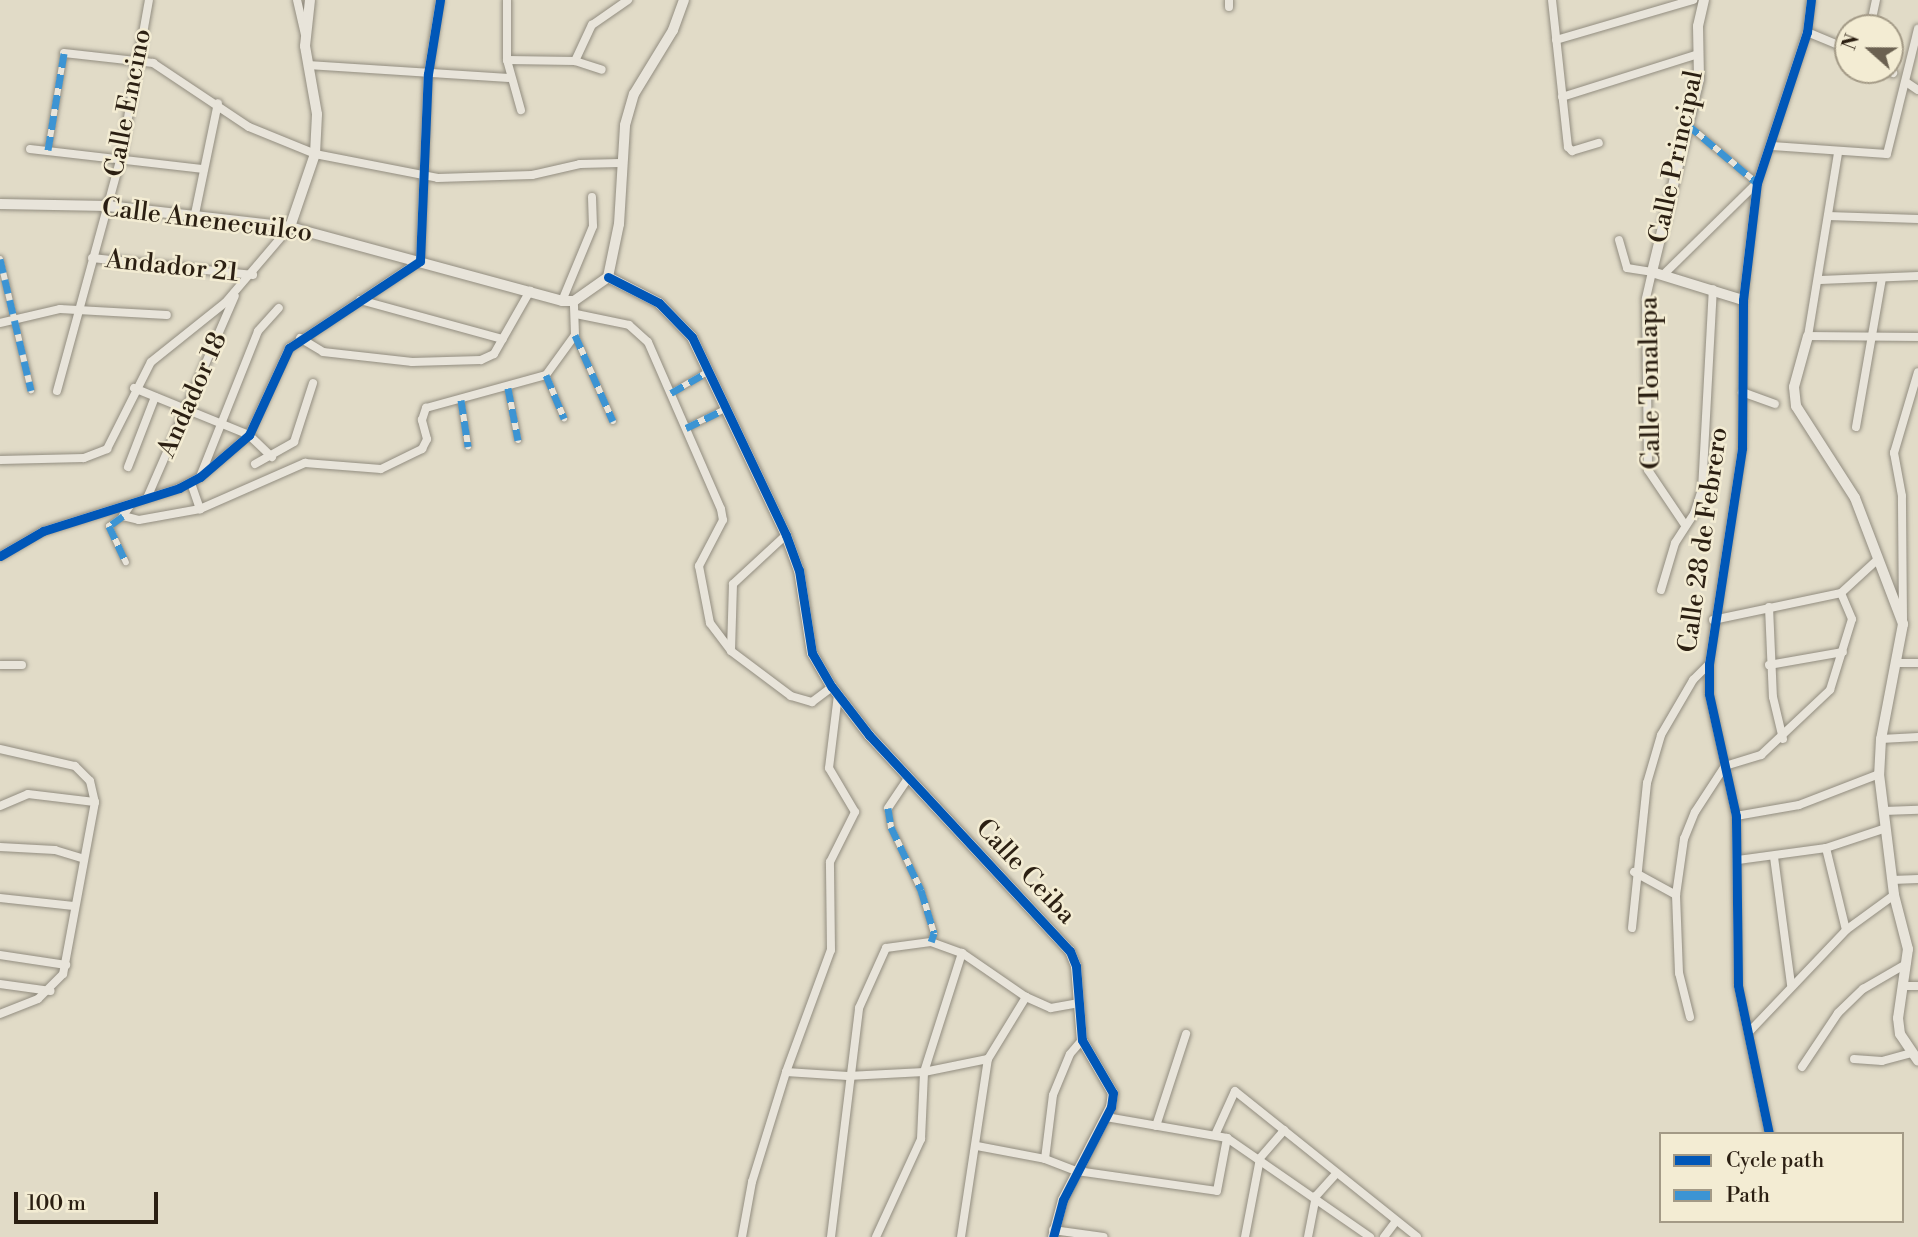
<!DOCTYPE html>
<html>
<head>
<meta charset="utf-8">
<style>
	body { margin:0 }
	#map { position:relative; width:1918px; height:1237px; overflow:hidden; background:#e1dbc7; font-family:"Libre Bodoni",serif }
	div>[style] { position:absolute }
	.roads { filter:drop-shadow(0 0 2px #928d80) drop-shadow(0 0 2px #928d80) }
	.pedestrian>* { height:6px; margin:-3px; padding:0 3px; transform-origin:3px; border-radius:3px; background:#e8e4da }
	.minor>* { height:8px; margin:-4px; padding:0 4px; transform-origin:4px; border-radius:4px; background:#e8e4da }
	.tertiary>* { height:10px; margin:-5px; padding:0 5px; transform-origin:5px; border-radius:5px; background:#e8e4da }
	.quiet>* { height:7px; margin-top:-3.5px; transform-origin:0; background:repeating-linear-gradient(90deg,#3c94d3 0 14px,transparent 0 21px) }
	.cycleway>* { height:9px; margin:-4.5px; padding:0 4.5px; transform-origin:4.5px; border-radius:4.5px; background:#0057b8 }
	span { translate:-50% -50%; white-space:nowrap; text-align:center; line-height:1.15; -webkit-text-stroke:5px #f3ecd3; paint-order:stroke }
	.street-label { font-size:26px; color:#2b1f12 }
	.legend { position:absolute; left:1659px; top:1132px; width:245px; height:91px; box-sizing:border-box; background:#f3ecd3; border:2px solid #a39a86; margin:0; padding:9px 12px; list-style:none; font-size:21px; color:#2b1f12 }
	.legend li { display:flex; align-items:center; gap:14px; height:35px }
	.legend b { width:35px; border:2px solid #a39a86 }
	.north { position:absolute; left:1834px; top:14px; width:70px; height:70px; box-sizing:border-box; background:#f3ecd3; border:2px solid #a39a86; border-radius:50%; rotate:291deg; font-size:19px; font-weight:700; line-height:28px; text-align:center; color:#2b1f12 }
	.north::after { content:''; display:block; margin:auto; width:24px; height:32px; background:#6b6151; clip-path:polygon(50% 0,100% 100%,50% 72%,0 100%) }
	.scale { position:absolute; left:14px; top:1192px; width:144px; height:32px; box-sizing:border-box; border:4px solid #2b1f12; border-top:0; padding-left:9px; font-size:21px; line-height:24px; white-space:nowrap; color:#2b1f12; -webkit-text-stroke:5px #f3ecd3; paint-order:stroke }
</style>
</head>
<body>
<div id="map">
	<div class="roads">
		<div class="pedestrian">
			<i style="left:1687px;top:124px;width:92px;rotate:40.1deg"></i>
			<i style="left:48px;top:150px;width:98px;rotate:-80.6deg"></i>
			<i style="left:0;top:259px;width:135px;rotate:76.7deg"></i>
			<i style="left:575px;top:335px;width:94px;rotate:66.2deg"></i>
			<i style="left:546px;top:375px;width:47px;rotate:67.3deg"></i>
			<i style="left:508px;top:388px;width:53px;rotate:79.1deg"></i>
			<i style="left:671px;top:393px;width:44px;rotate:-30.1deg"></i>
			<i style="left:461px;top:400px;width:47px;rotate:81.3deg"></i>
			<i style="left:686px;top:428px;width:46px;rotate:-26deg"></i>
			<i style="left:123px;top:516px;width:17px;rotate:144deg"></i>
			<i style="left:109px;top:526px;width:40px;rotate:65deg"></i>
			<i style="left:888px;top:808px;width:19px;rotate:81deg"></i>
			<i style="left:891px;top:827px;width:70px;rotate:64.5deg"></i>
			<i style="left:921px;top:890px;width:45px;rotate:73.2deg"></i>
			<i style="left:934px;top:933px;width:9px;rotate:108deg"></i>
		</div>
		<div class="minor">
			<i style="left:297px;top:0;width:35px;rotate:77deg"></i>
			<i style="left:507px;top:0;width:60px;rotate:90deg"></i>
			<i style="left:507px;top:60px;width:52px;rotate:74.4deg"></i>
			<i style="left:1229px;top:0;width:7px;rotate:90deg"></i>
			<i style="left:1552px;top:0;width:148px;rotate:83.8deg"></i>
			<i style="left:1568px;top:147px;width:6px;rotate:45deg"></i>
			<i style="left:1572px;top:151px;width:28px;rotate:-17deg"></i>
			<i style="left:1870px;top:28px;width:29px;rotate:-78deg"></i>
			<i style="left:1807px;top:32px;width:44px;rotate:22.5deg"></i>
			<i style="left:1556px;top:40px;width:143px;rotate:-16.3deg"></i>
			<i style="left:64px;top:53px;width:90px;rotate:6.4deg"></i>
			<i style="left:153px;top:63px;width:115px;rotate:33.7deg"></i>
			<i style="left:249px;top:127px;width:71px;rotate:22.2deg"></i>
			<i style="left:315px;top:154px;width:125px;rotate:11deg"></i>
			<i style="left:438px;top:178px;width:94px;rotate:-1.8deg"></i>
			<i style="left:532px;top:175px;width:49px;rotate:-12.9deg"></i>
			<i style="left:580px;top:164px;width:40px;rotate:-1.4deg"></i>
			<i style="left:507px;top:60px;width:68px;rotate:0.8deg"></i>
			<i style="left:575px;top:61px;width:28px;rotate:18deg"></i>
			<i style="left:575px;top:61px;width:40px;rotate:-65deg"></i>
			<i style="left:592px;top:25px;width:44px;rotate:-34.8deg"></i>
			<i style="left:308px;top:65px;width:201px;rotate:3.7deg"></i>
			<i style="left:1888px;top:70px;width:6px;rotate:31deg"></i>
			<i style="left:1906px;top:82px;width:14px;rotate:34deg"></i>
			<i style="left:1562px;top:97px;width:143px;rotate:-17.5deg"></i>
			<i style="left:1772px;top:146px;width:115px;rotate:4deg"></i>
			<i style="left:1887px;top:154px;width:129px;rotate:-76.1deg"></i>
			<i style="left:30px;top:149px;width:175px;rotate:6.6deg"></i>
			<i style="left:1838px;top:153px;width:185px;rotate:99.3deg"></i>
			<i style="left:1808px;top:336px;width:110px;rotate:0.5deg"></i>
			<i style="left:195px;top:214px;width:113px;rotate:-78.3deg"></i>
			<i style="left:1828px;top:216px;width:90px;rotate:1.9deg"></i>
			<i style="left:1619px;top:240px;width:29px;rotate:74deg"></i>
			<i style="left:1627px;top:268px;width:25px;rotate:9deg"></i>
			<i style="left:1652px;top:272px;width:28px;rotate:103deg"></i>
			<i style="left:1646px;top:299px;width:171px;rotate:89.3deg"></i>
			<i style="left:1648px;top:470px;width:66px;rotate:56.1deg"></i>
			<i style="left:92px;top:258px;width:162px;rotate:6deg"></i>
			<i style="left:1665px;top:273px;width:129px;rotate:-44.4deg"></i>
			<i style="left:1820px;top:280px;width:98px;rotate:-2.3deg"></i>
			<i style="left:360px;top:300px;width:148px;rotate:15.3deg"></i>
			<i style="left:562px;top:301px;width:81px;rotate:-67.5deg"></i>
			<i style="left:593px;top:226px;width:29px;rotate:-92deg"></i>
			<i style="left:576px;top:314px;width:54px;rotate:11.7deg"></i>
			<i style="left:629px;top:325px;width:25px;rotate:42deg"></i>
			<i style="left:648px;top:342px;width:182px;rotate:66.4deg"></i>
			<i style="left:721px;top:509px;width:11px;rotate:80deg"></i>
			<i style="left:723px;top:520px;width:52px;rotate:117.6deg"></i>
			<i style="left:699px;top:566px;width:58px;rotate:79.1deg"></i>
			<i style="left:710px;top:623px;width:35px;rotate:53deg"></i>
			<i style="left:731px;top:651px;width:75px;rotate:36.9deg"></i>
			<i style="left:791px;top:696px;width:22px;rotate:16deg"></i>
			<i style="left:812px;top:702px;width:25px;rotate:-37deg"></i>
			<i style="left:0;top:323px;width:62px;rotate:-13.1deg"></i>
			<i style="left:60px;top:309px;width:107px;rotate:3.2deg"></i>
			<i style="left:300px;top:338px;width:27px;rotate:31deg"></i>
			<i style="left:323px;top:352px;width:90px;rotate:6.4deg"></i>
			<i style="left:412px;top:362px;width:69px;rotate:-1.7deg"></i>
			<i style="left:481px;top:360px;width:14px;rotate:-25deg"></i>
			<i style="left:494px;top:354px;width:73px;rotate:-60.3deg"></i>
			<i style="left:134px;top:388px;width:124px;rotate:22.2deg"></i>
			<i style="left:249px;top:435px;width:32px;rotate:44deg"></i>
			<i style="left:57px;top:391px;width:243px;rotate:-74.7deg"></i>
			<i style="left:121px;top:157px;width:159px;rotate:-79.9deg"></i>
			<i style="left:1742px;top:392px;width:35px;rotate:20deg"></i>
			<i style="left:1856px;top:427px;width:151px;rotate:-80.1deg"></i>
			<i style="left:0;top:460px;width:84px;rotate:-1.4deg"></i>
			<i style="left:84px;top:458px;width:25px;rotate:-21deg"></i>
			<i style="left:107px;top:449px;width:97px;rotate:-63.2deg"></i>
			<i style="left:151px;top:362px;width:95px;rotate:-38.6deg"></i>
			<i style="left:225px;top:303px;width:100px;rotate:-49.5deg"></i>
			<i style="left:255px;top:464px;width:45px;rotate:-29.4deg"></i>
			<i style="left:294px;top:442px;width:62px;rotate:-72.1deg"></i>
			<i style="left:128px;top:467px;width:75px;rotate:-68.9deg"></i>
			<i style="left:200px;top:477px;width:157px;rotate:-68.3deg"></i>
			<i style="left:258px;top:331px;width:31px;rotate:-48deg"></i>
			<i style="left:191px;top:483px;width:28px;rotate:71deg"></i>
			<i style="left:147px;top:498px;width:220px;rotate:-66.5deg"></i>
			<i style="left:131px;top:504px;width:14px;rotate:124deg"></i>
			<i style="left:123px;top:516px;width:16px;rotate:14deg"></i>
			<i style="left:139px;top:520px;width:62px;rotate:-10.2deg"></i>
			<i style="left:200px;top:509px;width:115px;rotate:-23.7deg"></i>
			<i style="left:305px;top:463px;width:76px;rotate:4.5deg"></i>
			<i style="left:381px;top:469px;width:46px;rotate:-26deg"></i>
			<i style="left:422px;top:449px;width:11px;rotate:-63deg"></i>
			<i style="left:427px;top:439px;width:20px;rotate:-105deg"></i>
			<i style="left:422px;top:420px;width:13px;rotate:-72deg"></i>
			<i style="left:426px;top:408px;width:124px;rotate:-15.4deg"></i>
			<i style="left:546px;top:375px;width:49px;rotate:-54.1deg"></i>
			<i style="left:575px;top:335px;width:34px;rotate:-92deg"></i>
			<i style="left:0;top:556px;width:50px;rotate:-30.2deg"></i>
			<i style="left:43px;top:531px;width:143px;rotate:-17.5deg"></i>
			<i style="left:179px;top:488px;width:24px;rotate:-28deg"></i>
			<i style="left:200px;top:477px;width:65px;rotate:-40.6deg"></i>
			<i style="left:249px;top:435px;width:96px;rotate:-65.3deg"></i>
			<i style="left:289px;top:348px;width:157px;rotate:-33.6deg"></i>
			<i style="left:420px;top:261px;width:187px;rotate:-87.6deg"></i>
			<i style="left:428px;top:74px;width:75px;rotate:-80.8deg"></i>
			<i style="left:1661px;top:590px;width:49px;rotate:-73.4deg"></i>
			<i style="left:1675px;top:543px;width:35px;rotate:-57deg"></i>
			<i style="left:1694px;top:514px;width:25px;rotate:-72deg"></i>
			<i style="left:1702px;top:490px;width:201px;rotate:-86.9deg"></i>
			<i style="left:1769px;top:607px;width:90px;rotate:87.5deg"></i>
			<i style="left:1773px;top:697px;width:43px;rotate:76.6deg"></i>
			<i style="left:1713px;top:620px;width:131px;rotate:-11.9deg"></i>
			<i style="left:1841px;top:593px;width:49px;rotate:-42.5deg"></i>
			<i style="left:1903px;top:620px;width:124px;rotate:-90.5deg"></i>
			<i style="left:1902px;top:496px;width:44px;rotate:-100.5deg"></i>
			<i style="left:1894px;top:453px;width:84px;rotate:-73.5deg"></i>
			<i style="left:731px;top:651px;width:67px;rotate:-88.3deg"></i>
			<i style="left:733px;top:584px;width:72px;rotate:-42.8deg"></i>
			<i style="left:1897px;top:663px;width:21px"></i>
			<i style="left:0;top:665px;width:22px"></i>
			<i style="left:1769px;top:665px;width:75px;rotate:-10deg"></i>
			<i style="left:1881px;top:739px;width:37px;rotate:-3deg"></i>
			<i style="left:0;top:749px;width:77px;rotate:12.8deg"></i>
			<i style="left:75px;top:766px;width:21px;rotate:45deg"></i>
			<i style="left:90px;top:781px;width:22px;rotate:77deg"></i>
			<i style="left:95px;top:802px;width:175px;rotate:100.5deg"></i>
			<i style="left:63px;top:974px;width:35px;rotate:135deg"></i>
			<i style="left:38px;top:999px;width:41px;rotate:158.5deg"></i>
			<i style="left:1725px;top:766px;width:38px;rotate:-17deg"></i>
			<i style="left:1761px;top:755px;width:95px;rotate:-43.3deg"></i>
			<i style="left:1830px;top:690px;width:74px;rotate:-72.8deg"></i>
			<i style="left:1852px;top:619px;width:28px;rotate:-113deg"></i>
			<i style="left:0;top:806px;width:30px;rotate:-23deg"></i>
			<i style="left:28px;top:794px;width:67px;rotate:6.8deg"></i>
			<i style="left:888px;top:808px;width:37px;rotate:-56deg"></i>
			<i style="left:1884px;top:811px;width:34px;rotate:-2deg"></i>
			<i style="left:1736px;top:816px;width:64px;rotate:-9.9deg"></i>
			<i style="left:1799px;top:805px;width:86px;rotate:-21.2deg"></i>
			<i style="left:0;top:847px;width:55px;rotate:3.1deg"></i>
			<i style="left:55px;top:850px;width:30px;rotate:17deg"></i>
			<i style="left:1826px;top:848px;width:84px;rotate:76.3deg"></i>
			<i style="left:1774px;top:857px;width:129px;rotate:82.4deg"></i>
			<i style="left:1738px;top:860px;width:89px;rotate:-7.8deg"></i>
			<i style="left:1826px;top:848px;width:63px;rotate:-18.4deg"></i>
			<i style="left:1634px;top:872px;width:48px;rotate:28.7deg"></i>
			<i style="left:1892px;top:880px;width:26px;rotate:-2deg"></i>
			<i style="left:0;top:898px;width:74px;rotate:6.2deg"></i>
			<i style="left:1632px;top:928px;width:146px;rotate:-84.1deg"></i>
			<i style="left:1647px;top:783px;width:50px;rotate:-73.7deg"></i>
			<i style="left:1661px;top:735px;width:64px;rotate:-59.8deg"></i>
			<i style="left:1693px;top:680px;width:23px;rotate:-45deg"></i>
			<i style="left:0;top:955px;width:67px;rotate:8.6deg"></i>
			<i style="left:0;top:984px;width:51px;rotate:7.8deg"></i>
			<i style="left:1903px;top:986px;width:15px"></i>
			<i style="left:1690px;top:1017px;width:45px;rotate:-104deg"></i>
			<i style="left:1679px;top:973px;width:78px;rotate:-92.2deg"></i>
			<i style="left:1676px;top:895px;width:57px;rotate:-81.9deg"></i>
			<i style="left:1684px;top:839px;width:29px;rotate:-68deg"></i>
			<i style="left:1695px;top:812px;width:55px;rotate:-56.9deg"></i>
			<i style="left:1749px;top:1032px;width:141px;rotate:-46.4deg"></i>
			<i style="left:1846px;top:930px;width:59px;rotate:-36.1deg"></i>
			<i style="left:1854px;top:1059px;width:28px;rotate:4deg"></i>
			<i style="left:1882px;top:1061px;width:31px;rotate:-15deg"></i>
			<i style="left:1802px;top:1067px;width:65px;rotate:-56.3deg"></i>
			<i style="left:1838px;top:1013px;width:35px;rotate:-44deg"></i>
			<i style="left:1863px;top:989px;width:50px;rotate:-30.2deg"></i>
			<i style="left:786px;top:1072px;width:62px;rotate:3.7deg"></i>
			<i style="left:848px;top:1076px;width:76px;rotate:-3deg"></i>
			<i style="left:924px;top:1072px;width:65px;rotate:-11.5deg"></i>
			<i style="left:1106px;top:1117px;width:123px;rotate:9.8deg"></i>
			<i style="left:1227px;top:1138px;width:174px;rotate:34.7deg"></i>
			<i style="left:1156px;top:1126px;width:97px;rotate:-71.9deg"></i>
			<i style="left:1216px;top:1133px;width:46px;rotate:-65.7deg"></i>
			<i style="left:1235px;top:1091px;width:233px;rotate:38.7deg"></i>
			<i style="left:1769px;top:1134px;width:152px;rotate:-101.8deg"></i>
			<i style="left:1738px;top:985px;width:169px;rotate:-90.7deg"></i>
			<i style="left:1736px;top:816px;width:125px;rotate:-102.5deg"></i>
			<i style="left:1709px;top:694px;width:30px;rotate:-90deg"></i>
			<i style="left:1709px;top:664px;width:219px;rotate:-81.3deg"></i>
			<i style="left:1742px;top:448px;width:148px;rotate:-89.6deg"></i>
			<i style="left:1743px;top:300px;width:118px;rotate:-83.2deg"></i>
			<i style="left:1757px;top:183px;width:159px;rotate:-71.7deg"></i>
			<i style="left:1807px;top:32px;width:32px;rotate:-83deg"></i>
			<i style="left:977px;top:1146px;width:69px;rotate:10.8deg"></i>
			<i style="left:1045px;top:1159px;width:34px;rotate:21deg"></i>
			<i style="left:1077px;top:1171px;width:141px;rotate:8.1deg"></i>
			<i style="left:1217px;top:1191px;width:54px;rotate:-79.3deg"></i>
			<i style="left:1045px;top:1159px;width:64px;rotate:-82.9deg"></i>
			<i style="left:1053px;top:1095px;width:44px;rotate:-67.5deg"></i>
			<i style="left:1070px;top:1054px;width:18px;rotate:-49deg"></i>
			<i style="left:1053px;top:1230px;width:51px;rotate:7.8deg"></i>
			<i style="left:742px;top:1237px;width:56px;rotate:-79.7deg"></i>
			<i style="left:752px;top:1182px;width:115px;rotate:-72.8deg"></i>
			<i style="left:786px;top:1072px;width:130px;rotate:-69.8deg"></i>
			<i style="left:831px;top:950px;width:88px;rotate:-90.7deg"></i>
			<i style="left:830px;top:862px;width:56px;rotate:-63.4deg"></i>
			<i style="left:855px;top:812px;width:51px;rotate:-120.6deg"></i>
			<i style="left:829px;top:768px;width:74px;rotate:-83deg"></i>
			<i style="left:831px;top:1237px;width:231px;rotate:-83deg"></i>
			<i style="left:859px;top:1008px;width:66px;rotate:-65.8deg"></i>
			<i style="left:886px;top:948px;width:45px;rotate:-7.6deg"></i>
			<i style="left:931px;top:942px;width:33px;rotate:20deg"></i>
			<i style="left:962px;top:953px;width:78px;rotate:34.5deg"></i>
			<i style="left:1026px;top:997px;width:27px;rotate:24deg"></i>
			<i style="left:1051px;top:1008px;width:27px;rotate:-10deg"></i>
			<i style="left:876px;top:1237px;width:108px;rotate:-65.3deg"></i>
			<i style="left:921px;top:1139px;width:67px;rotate:-87.4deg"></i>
			<i style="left:924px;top:1072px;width:125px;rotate:-72.3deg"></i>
			<i style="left:961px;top:1237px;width:180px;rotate:-81.4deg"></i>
			<i style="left:988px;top:1059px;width:73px;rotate:-58.5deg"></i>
			<i style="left:1245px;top:1237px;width:80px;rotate:-79.2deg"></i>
			<i style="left:1260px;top:1158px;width:37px;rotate:-49deg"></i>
			<i style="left:1308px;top:1237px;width:42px;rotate:-79deg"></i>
			<i style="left:1316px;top:1196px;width:31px;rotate:-48deg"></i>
			<i style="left:1384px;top:1237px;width:20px;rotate:-53deg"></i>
		</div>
		<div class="tertiary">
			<i style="left:1704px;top:0;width:27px;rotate:103deg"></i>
			<i style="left:1698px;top:26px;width:53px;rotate:88.9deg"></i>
			<i style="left:1699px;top:79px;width:199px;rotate:103.7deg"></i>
			<i style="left:1652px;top:272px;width:95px;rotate:17.1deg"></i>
			<i style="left:0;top:204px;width:108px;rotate:1.1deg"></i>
			<i style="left:108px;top:206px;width:183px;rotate:6.6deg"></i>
			<i style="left:290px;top:227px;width:282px;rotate:15.2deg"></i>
			<i style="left:562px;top:301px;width:12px"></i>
			<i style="left:574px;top:301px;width:42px;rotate:-35.2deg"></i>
			<i style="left:290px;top:227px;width:77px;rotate:-71.1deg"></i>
			<i style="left:315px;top:154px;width:40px;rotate:-87.1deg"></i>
			<i style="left:317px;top:114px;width:69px;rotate:-100deg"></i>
			<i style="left:305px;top:46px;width:46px;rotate:-83.8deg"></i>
			<i style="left:608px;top:277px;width:57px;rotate:27deg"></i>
			<i style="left:659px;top:303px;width:47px;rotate:45.9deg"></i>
			<i style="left:692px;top:337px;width:219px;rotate:64.6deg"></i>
			<i style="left:786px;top:535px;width:37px;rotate:70deg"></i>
			<i style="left:799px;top:570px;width:84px;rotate:81.1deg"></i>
			<i style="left:812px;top:653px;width:39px;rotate:60deg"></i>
			<i style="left:832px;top:687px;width:61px;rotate:52.4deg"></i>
			<i style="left:869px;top:735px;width:295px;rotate:47.1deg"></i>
			<i style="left:1070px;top:951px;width:16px;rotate:68deg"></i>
			<i style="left:1076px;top:966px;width:74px;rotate:85.4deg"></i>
			<i style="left:1082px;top:1040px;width:61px;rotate:59.7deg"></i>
			<i style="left:1113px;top:1093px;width:14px;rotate:98deg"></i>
			<i style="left:1111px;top:1107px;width:105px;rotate:117.3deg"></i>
			<i style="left:1063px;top:1200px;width:38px;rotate:105deg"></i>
			<i style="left:608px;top:277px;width:54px;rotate:-78.3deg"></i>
			<i style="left:619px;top:224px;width:99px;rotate:-86.5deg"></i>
			<i style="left:625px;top:125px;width:32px;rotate:-74deg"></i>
			<i style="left:634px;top:94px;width:75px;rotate:-58.6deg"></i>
			<i style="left:673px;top:30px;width:32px;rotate:-70deg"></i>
			<i style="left:1808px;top:336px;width:53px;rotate:105.4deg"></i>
			<i style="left:1794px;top:387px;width:19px;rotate:84deg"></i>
			<i style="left:1796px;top:406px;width:109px;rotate:57.3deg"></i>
			<i style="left:1855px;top:498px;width:135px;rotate:69.1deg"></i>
			<i style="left:1903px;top:624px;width:117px;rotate:100.8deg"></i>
			<i style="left:1881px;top:739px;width:35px;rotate:93deg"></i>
			<i style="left:1879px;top:774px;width:122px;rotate:82.9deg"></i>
			<i style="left:1894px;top:895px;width:56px;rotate:75.5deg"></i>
			<i style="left:1908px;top:949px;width:70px;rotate:98.2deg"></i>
			<i style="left:1898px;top:1018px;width:16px;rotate:83deg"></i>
			<i style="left:1900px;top:1034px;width:32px;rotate:56deg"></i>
		</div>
	</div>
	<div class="quiet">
		<i style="left:1687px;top:124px;width:92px;rotate:40.1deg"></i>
		<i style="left:48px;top:150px;width:98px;rotate:-80.6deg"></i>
		<i style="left:0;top:259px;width:135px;rotate:76.7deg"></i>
		<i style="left:575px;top:335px;width:94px;rotate:66.2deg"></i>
		<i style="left:546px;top:375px;width:47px;rotate:67.3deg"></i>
		<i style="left:508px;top:388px;width:53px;rotate:79.1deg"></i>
		<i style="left:671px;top:393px;width:44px;rotate:-30.1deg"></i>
		<i style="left:461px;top:400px;width:47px;rotate:81.3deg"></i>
		<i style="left:686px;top:428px;width:46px;rotate:-26deg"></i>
		<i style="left:123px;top:516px;width:17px;rotate:144deg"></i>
		<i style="left:109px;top:526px;width:40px;rotate:65deg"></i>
		<i style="left:888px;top:808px;width:19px;rotate:81deg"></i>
		<i style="left:891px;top:827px;width:70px;rotate:64.5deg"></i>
		<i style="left:921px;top:890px;width:45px;rotate:73.2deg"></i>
		<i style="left:934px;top:933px;width:9px;rotate:108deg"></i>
	</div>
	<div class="cycleway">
		<i style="left:608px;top:277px;width:57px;rotate:27deg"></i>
		<i style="left:659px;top:303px;width:47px;rotate:45.9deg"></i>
		<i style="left:692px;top:337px;width:219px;rotate:64.6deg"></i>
		<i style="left:786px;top:535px;width:37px;rotate:70deg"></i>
		<i style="left:799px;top:570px;width:84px;rotate:81.1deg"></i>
		<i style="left:812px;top:653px;width:39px;rotate:60deg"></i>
		<i style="left:832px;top:687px;width:61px;rotate:52.4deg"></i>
		<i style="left:869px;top:735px;width:295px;rotate:47.1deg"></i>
		<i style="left:1070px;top:951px;width:16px;rotate:68deg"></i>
		<i style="left:1076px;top:966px;width:74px;rotate:85.4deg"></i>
		<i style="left:1082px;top:1040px;width:61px;rotate:59.7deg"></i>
		<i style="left:1113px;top:1093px;width:14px;rotate:98deg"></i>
		<i style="left:1111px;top:1107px;width:105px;rotate:117.3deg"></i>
		<i style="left:1063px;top:1200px;width:38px;rotate:105deg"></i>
		<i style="left:0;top:556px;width:50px;rotate:-30.2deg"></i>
		<i style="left:43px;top:531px;width:143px;rotate:-17.5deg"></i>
		<i style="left:179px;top:488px;width:24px;rotate:-28deg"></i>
		<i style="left:200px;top:477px;width:65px;rotate:-40.6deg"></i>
		<i style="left:249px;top:435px;width:96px;rotate:-65.3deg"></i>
		<i style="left:289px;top:348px;width:157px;rotate:-33.6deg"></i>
		<i style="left:420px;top:261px;width:187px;rotate:-87.6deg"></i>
		<i style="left:428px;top:74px;width:75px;rotate:-80.8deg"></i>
		<i style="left:1769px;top:1134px;width:152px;rotate:-101.8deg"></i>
		<i style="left:1738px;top:985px;width:169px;rotate:-90.7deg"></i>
		<i style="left:1736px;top:816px;width:125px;rotate:-102.5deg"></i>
		<i style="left:1709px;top:694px;width:30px;rotate:-90deg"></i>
		<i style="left:1709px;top:664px;width:219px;rotate:-81.3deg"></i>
		<i style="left:1742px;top:448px;width:148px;rotate:-89.6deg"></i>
		<i style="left:1743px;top:300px;width:118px;rotate:-83.2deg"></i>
		<i style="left:1757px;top:183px;width:159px;rotate:-71.7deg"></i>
		<i style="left:1807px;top:32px;width:32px;rotate:-83deg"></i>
	</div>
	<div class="street-label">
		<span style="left:129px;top:103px;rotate:-79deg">Calle Encino</span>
		<span style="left:1677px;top:157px;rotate:-78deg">Calle Principal</span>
		<span style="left:207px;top:221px;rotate:7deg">Calle Anenecuilco</span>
		<span style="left:172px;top:267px;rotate:6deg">Andador 21</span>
		<span style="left:1651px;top:383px;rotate:-91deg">Calle Tonalapa</span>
		<span style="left:193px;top:395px;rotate:-66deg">Andador 18</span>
		<span style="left:1704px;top:540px;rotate:-82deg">Calle 28 de Febrero</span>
		<span style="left:1025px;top:872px;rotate:47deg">Calle Ceiba</span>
	</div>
	<ul class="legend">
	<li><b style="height:9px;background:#0057b8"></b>Cycle path</li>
	<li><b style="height:9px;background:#3c94d3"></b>Path</li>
	</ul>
	<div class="north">N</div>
	<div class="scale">100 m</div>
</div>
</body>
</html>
